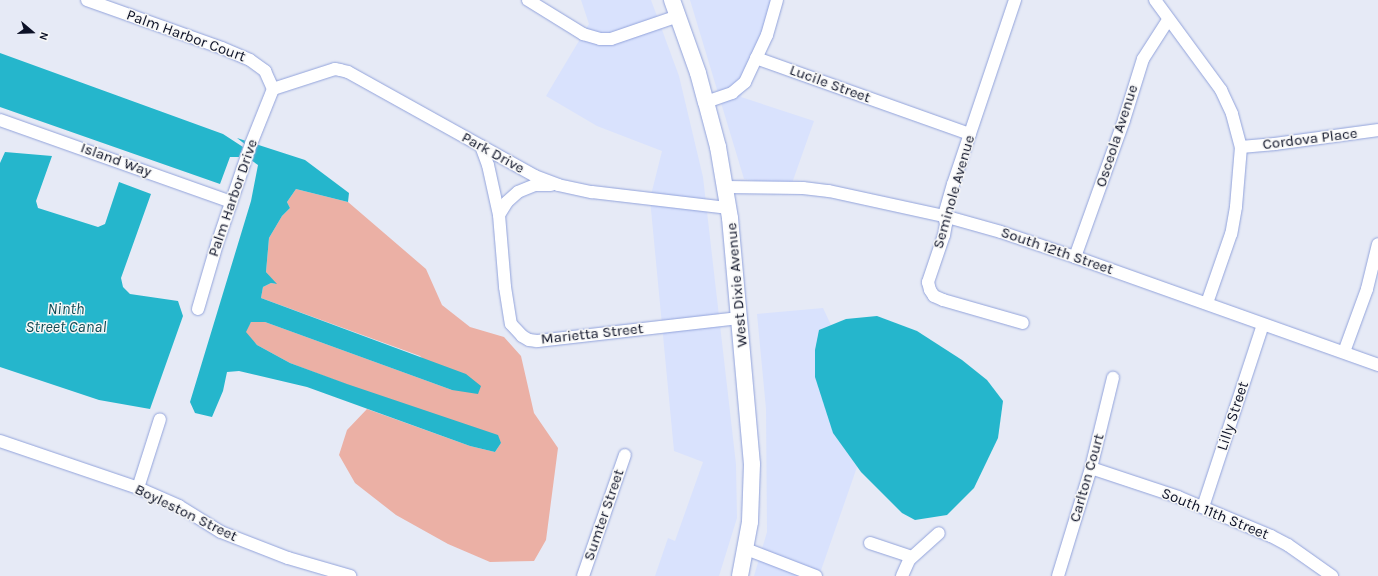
<!DOCTYPE html>
<html>
<head>
<meta charset="utf-8">
<style>
	body { margin:0 }
	#map { position:relative; width:1378px; height:576px; overflow:hidden; background:#e6eaf6; font-family:Karla,sans-serif }
	div>[style] { position:absolute }
	.built>* { inset:0; background:#d9e2fd }
	.green>* { inset:0; background:#ebb0a5 }
	.water>* { inset:0; background:#25b6cc }
	.roads { filter:drop-shadow(0 0 1px #92a3db) drop-shadow(0 0 1px #92a3db) }
	.minor>* { height:12px; margin:-6px; padding:0 6px; transform-origin:6px; border-radius:6px; background:#fff }
	.major>* { height:16px; margin:-8px; padding:0 8px; transform-origin:8px; border-radius:8px; background:#fff }
	span { translate:-50% -50%; white-space:nowrap; text-align:center; line-height:1.15; -webkit-text-stroke:3px #f7f7f7; paint-order:stroke }
	.street-label { font-size:15px; color:#0c1126 }
	.water-label { font-size:16px; color:#0e4953; font-style:italic }
	.north { position:absolute; left:12px; top:12px; width:40px; height:40px; -webkit-text-stroke:3px #f7f7f7; paint-order:stroke; rotate:109deg; font-size:11px; font-weight:700; line-height:16px; text-align:center; color:#0c1126 }
	.north::after { content:''; display:block; margin:auto; width:14px; height:18px; background:#0c1126; clip-path:polygon(50% 0,100% 100%,50% 72%,0 100%) }
</style>
</head>
<body>
<div id="map">
	<div class="built">
		<i style="clip-path:polygon(581px 0,651px 0,679px 76px,703px 177px,736px 464px,737px 518px,719px 576px,655px 576px,668px 538px,675px 541px,703px 462px,674px 451px,650px 199px,662px 151px,597px 126px,546px 96px,589px 24px)"></i>
		<i style="clip-path:polygon(690px 0,772px 0,741px 97px,814px 121px,791px 186px,744px 179px)"></i>
		<i style="clip-path:polygon(823px 308px,831px 325px,819px 331px,833px 433px,857px 467px,819px 576px,754px 576px,767px 532px,766px 409px,757px 314px)"></i>
	</div>
	<div class="green">
		<i style="clip-path:polygon(296px 189px,348px 202px,426px 269px,442px 305px,470px 327px,504px 337px,521px 356px,534px 413px,558px 448px,546px 540px,534px 561px,490px 562px,448px 544px,396px 515px,355px 483px,339px 455px,347px 430px,367px 409px,470px 446px,495px 452px,501px 443px,290px 363px,257px 345px,245px 332px,251px 322px,265px 322px,452px 390px,420px 356px,261px 298px,263px 287px,271px 283px,276px 284px,266px 272px,269px 238px,282px 216px,290px 208px,287px 202px)"></i>
	</div>
	<div class="water">
		<i style="clip-path:polygon(0 53px,223px 134px,243px 147px,239px 157px,230px 157px,220px 184px,0 107px)"></i>
		<i style="clip-path:polygon(237px 138px,305px 160px,349px 193px,348px 202px,296px 189px,287px 202px,290px 208px,282px 216px,269px 238px,266px 272px,277px 284px,271px 283px,263px 287px,261px 298px,466px 374px,481px 386px,478px 394px,452px 390px,265px 322px,251px 322px,246px 332px,257px 345px,290px 363px,347px 384px,498px 435px,501px 443px,495px 452px,470px 446px,307px 387px,239px 371px,227px 372px,223px 391px,212px 417px,195px 413px,190px 402px,251px 201px,258px 165px,245px 156px,246px 145px)"></i>
		<i style="clip-path:polygon(5px 152px,52px 156px,36px 201px,38px 208px,98px 227px,105px 224px,119px 182px,151px 194px,121px 278px,123px 287px,130px 294px,178px 301px,183px 316px,150px 409px,99px 400px,0 367px,0 163px)"></i>
		<i style="clip-path:polygon(877px 316px,917px 331px,962px 360px,987px 380px,1003px 401px,998px 438px,974px 488px,947px 515px,915px 520px,902px 513px,861px 472px,833px 433px,815px 377px,815px 350px,819px 330px,846px 319px)"></i>
	</div>
	<div class="roads">
		<div class="minor">
			<i style="left:87px;top:0;width:143px;rotate:19.6deg"></i>
			<i style="left:222px;top:48px;width:30px;rotate:23deg"></i>
			<i style="left:250px;top:60px;width:19px;rotate:36deg"></i>
			<i style="left:265px;top:71px;width:20px;rotate:66deg"></i>
			<i style="left:528px;top:0;width:65px;rotate:31.7deg"></i>
			<i style="left:583px;top:34px;width:18px;rotate:16deg"></i>
			<i style="left:600px;top:39px;width:11px"></i>
			<i style="left:611px;top:39px;width:71px;rotate:-18.9deg"></i>
			<i style="left:1015px;top:0;width:194px;rotate:108.6deg"></i>
			<i style="left:953px;top:184px;width:33px;rotate:106deg"></i>
			<i style="left:944px;top:216px;width:8px;rotate:76deg"></i>
			<i style="left:946px;top:224px;width:11px;rotate:100deg"></i>
			<i style="left:944px;top:235px;width:50px;rotate:108.8deg"></i>
			<i style="left:928px;top:282px;width:8px;rotate:76deg"></i>
			<i style="left:930px;top:290px;width:7px;rotate:56deg"></i>
			<i style="left:934px;top:296px;width:10px;rotate:24deg"></i>
			<i style="left:943px;top:300px;width:83px;rotate:16deg"></i>
			<i style="left:1155px;top:0;width:112px;rotate:53.7deg"></i>
			<i style="left:1221px;top:90px;width:26px;rotate:65deg"></i>
			<i style="left:1232px;top:114px;width:34px;rotate:75deg"></i>
			<i style="left:1241px;top:147px;width:60px;rotate:94.8deg"></i>
			<i style="left:1236px;top:207px;width:27px;rotate:100deg"></i>
			<i style="left:1231px;top:234px;width:73px;rotate:109.2deg"></i>
			<i style="left:756px;top:58px;width:227px;rotate:19.6deg"></i>
			<i style="left:273px;top:89px;width:65px;rotate:-17.9deg"></i>
			<i style="left:335px;top:69px;width:5px;rotate:11deg"></i>
			<i style="left:340px;top:70px;width:8px;rotate:14deg"></i>
			<i style="left:348px;top:72px;width:214px;rotate:29.1deg"></i>
			<i style="left:535px;top:176px;width:25px;rotate:21deg"></i>
			<i style="left:558px;top:185px;width:35px;rotate:12deg"></i>
			<i style="left:592px;top:192px;width:138px;rotate:6.7deg"></i>
			<i style="left:706px;top:102px;width:28px;rotate:-19deg"></i>
			<i style="left:732px;top:93px;width:17px;rotate:-40deg"></i>
			<i style="left:745px;top:82px;width:52px;rotate:-64.9deg"></i>
			<i style="left:767px;top:35px;width:36px;rotate:-74deg"></i>
			<i style="left:0;top:120px;width:245px;rotate:19.5deg"></i>
			<i style="left:481px;top:146px;width:20px;rotate:70deg"></i>
			<i style="left:488px;top:165px;width:51px;rotate:77.6deg"></i>
			<i style="left:1241px;top:147px;width:34px;rotate:-5deg"></i>
			<i style="left:1275px;top:144px;width:104px;rotate:-7.7deg"></i>
			<i style="left:551px;top:185px;width:16px;rotate:180deg"></i>
			<i style="left:535px;top:185px;width:18px;rotate:158deg"></i>
			<i style="left:518px;top:192px;width:15px;rotate:138deg"></i>
			<i style="left:507px;top:202px;width:15px;rotate:122deg"></i>
			<i style="left:499px;top:215px;width:72px;rotate:85.2deg"></i>
			<i style="left:505px;top:287px;width:37px;rotate:81deg"></i>
			<i style="left:511px;top:324px;width:16px;rotate:47deg"></i>
			<i style="left:522px;top:336px;width:8px;rotate:30deg"></i>
			<i style="left:529px;top:340px;width:8px;rotate:7deg"></i>
			<i style="left:537px;top:341px;width:204px;rotate:-6.5deg"></i>
			<i style="left:726px;top:187px;width:77px;rotate:0.7deg"></i>
			<i style="left:803px;top:188px;width:26px;rotate:7deg"></i>
			<i style="left:829px;top:191px;width:118px;rotate:12.3deg"></i>
			<i style="left:944px;top:216px;width:59px;rotate:15.7deg"></i>
			<i style="left:1001px;top:232px;width:78px;rotate:18.7deg"></i>
			<i style="left:1075px;top:257px;width:322px;rotate:19.6deg"></i>
			<i style="left:1075px;top:257px;width:145px;rotate:-70.3deg"></i>
			<i style="left:1124px;top:120px;width:64px;rotate:-72.7deg"></i>
			<i style="left:1143px;top:59px;width:46px;rotate:-57.3deg"></i>
			<i style="left:198px;top:309px;width:68px;rotate:-73.7deg"></i>
			<i style="left:217px;top:244px;width:106px;rotate:-71.2deg"></i>
			<i style="left:251px;top:144px;width:59px;rotate:-68.2deg"></i>
			<i style="left:1344px;top:352px;width:67px;rotate:-69.9deg"></i>
			<i style="left:1367px;top:289px;width:46px;rotate:-76.3deg"></i>
			<i style="left:0;top:441px;width:146px;rotate:18.8deg"></i>
			<i style="left:138px;top:488px;width:45px;rotate:23.7deg"></i>
			<i style="left:179px;top:506px;width:49px;rotate:31.8deg"></i>
			<i style="left:221px;top:532px;width:72px;rotate:21.2deg"></i>
			<i style="left:288px;top:558px;width:65px;rotate:16.2deg"></i>
			<i style="left:1091px;top:468px;width:92px;rotate:18.4deg"></i>
			<i style="left:1178px;top:497px;width:101px;rotate:22.8deg"></i>
			<i style="left:1271px;top:536px;width:19px;rotate:28deg"></i>
			<i style="left:1288px;top:545px;width:54px;rotate:35.2deg"></i>
			<i style="left:138px;top:488px;width:72px;rotate:-72.3deg"></i>
			<i style="left:1203px;top:507px;width:192px;rotate:-71.8deg"></i>
			<i style="left:870px;top:543px;width:44px;rotate:18.4deg"></i>
			<i style="left:746px;top:549px;width:75px;rotate:21.1deg"></i>
			<i style="left:583px;top:576px;width:128px;rotate:-70.9deg"></i>
			<i style="left:902px;top:576px;width:17px;rotate:-66deg"></i>
			<i style="left:909px;top:560px;width:40px;rotate:-42deg"></i>
			<i style="left:1058px;top:576px;width:113px;rotate:-73deg"></i>
			<i style="left:1091px;top:468px;width:93px;rotate:-76.3deg"></i>
		</div>
		<div class="major">
			<i style="left:672px;top:0;width:77px;rotate:70.4deg"></i>
			<i style="left:698px;top:73px;width:30px;rotate:75deg"></i>
			<i style="left:706px;top:102px;width:47px;rotate:75.1deg"></i>
			<i style="left:718px;top:147px;width:72px;rotate:80.4deg"></i>
			<i style="left:730px;top:218px;width:247px;rotate:84.9deg"></i>
			<i style="left:752px;top:464px;width:58px;rotate:92deg"></i>
			<i style="left:750px;top:522px;width:55px;rotate:100.5deg"></i>
		</div>
	</div>
	<div class="street-label">
		<span style="left:186px;top:36px;rotate:20deg">Palm Harbor Court</span>
		<span style="left:830px;top:84px;rotate:20deg">Lucile Street</span>
		<span style="left:1117px;top:136px;rotate:-72deg">Osceola Avenue</span>
		<span style="left:1310px;top:139px;rotate:-7deg">Cordova Place</span>
		<span style="left:493px;top:153px;rotate:29deg">Park Drive</span>
		<span style="left:116px;top:160px;rotate:20deg">Island Way</span>
		<span style="left:954px;top:192px;rotate:-74deg">Seminole Avenue</span>
		<span style="left:233px;top:198px;rotate:-71deg">Palm Harbor Drive</span>
		<span style="left:1057px;top:251px;rotate:19deg">South 12th Street</span>
		<span style="left:737px;top:285px;rotate:-95deg">West Dixie Avenue</span>
		<span style="left:592px;top:334px;rotate:-6deg">Marietta Street</span>
		<span style="left:1233px;top:416px;rotate:-72deg">Lilly Street</span>
		<span style="left:1087px;top:478px;rotate:-74deg">Carlton Court</span>
		<span style="left:186px;top:513px;rotate:26deg">Boyleston Street</span>
		<span style="left:1215px;top:514px;rotate:22deg">South 11th Street</span>
		<span style="left:604px;top:515px;rotate:-71deg">Sumter Street</span>
	</div>
	<div class="water-label">
		<span style="left:66px;top:318px">Ninth<br>Street Canal</span>
	</div>
	<div class="north">N</div>
</div>
</body>
</html>
